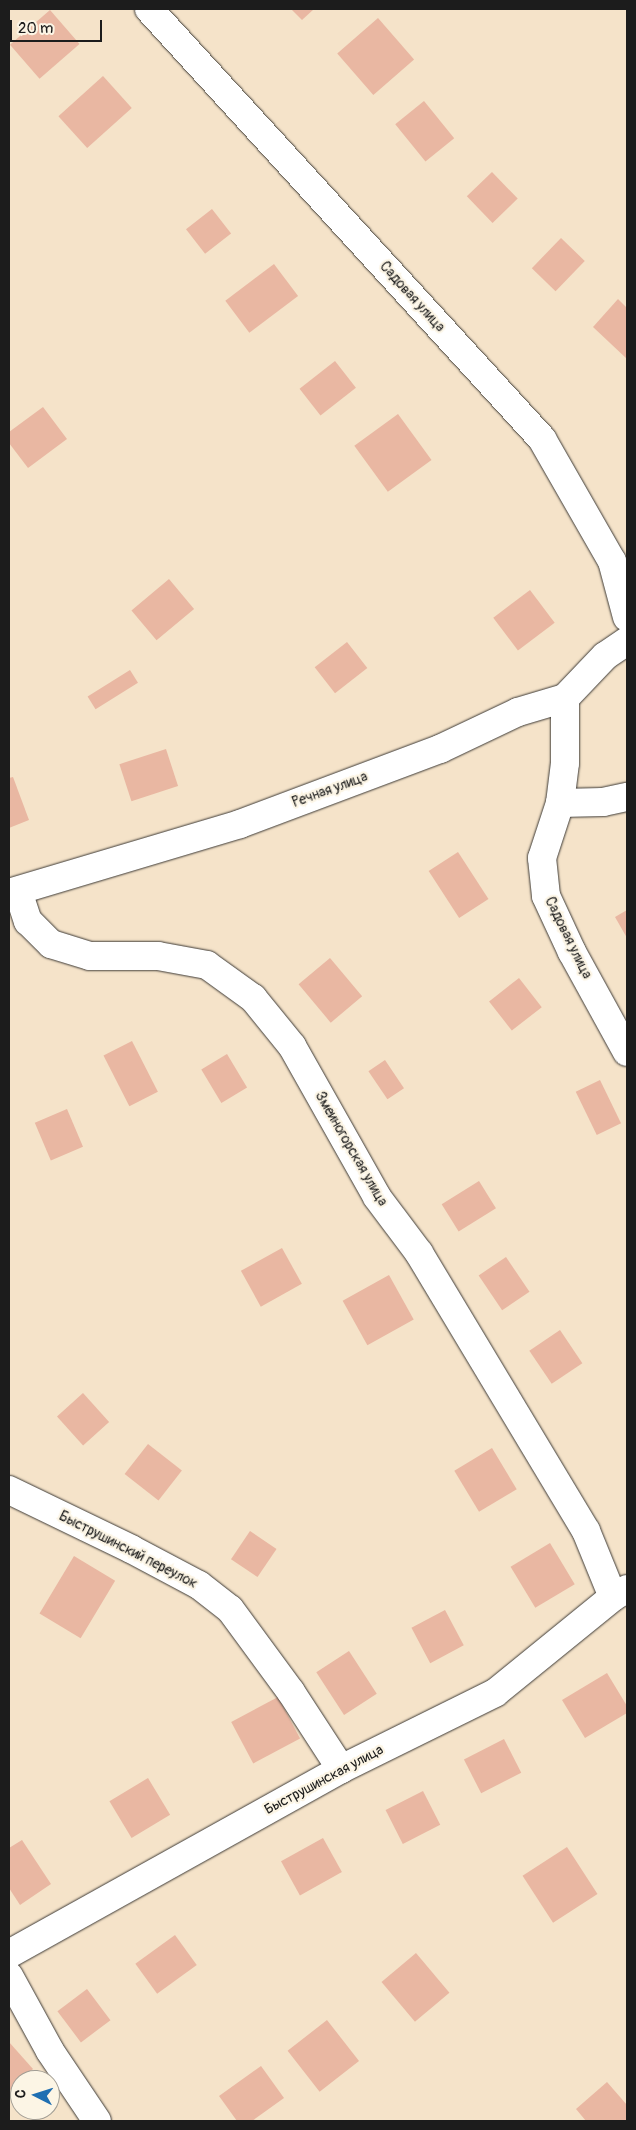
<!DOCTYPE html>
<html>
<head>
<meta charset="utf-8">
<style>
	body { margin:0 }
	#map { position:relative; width:636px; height:2130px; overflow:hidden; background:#f5e3c9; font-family:Pangolin,sans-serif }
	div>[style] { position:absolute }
	.building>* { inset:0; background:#e9b7a2; transform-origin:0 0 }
	.roads { filter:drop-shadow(0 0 1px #3d3a36) drop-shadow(0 0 1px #3d3a36) }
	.minor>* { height:28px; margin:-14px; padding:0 14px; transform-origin:14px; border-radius:14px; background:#fff }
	span { translate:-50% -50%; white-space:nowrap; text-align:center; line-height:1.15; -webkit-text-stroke:4.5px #fcf5e5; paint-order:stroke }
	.street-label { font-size:14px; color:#1c1c1c }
	.frame { position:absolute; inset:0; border:10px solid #1c1c1c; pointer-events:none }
	.north { position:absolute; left:10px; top:2070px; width:50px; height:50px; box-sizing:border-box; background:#fcf5e5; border:1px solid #a29e95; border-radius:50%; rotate:275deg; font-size:14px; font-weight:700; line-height:20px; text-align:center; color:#1c1c1c }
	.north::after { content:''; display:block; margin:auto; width:18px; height:22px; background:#1f6fb2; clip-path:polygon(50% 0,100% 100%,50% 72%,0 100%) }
	.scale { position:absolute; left:10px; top:20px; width:92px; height:22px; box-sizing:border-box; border:2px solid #1c1c1c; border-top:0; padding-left:6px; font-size:15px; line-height:18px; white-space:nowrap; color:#1c1c1c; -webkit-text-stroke:4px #fcf5e5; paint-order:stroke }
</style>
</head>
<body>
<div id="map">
	<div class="building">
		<i style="clip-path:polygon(291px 9px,314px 9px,302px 20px)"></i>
		<i style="left:50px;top:10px;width:45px;height:53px;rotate:49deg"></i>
		<i style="left:378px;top:18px;width:55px;height:54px;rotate:49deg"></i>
		<i style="left:103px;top:76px;width:43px;height:60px;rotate:48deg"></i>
		<i style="left:424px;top:101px;width:48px;height:37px;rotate:51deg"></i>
		<i style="left:492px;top:172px;width:37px;height:35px;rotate:46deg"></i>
		<i style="left:212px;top:209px;width:31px;height:33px;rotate:52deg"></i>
		<i style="left:561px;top:238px;width:33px;height:42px;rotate:44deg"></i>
		<i style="left:274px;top:264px;width:40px;height:61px;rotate:53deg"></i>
		<i style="clip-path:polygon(618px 299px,627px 308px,627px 359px,593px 327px)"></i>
		<i style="left:335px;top:361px;width:34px;height:45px;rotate:52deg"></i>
		<i style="clip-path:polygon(43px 407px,67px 439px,28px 468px,9px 443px,9px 432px)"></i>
		<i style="left:398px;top:414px;width:57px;height:54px;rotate:54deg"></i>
		<i style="left:169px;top:579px;width:39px;height:49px;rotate:50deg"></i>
		<i style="left:530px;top:590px;width:41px;height:46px;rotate:53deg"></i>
		<i style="left:347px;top:642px;width:33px;height:41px;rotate:52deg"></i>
		<i style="left:130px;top:670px;width:15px;height:50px;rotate:58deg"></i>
		<i style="left:166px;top:749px;width:39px;height:49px;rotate:72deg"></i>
		<i style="clip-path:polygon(13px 777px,29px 820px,9px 828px,9px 778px)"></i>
		<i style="left:458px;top:852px;width:56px;height:35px;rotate:57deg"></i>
		<i style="clip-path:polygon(627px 910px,627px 938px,615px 917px)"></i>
		<i style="left:330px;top:958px;width:50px;height:41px;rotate:50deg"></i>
		<i style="left:519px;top:978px;width:37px;height:38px;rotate:52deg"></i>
		<i style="left:132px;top:1041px;width:57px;height:32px;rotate:63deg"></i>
		<i style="left:227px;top:1054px;width:39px;height:30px;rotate:59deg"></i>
		<i style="left:385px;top:1060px;width:34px;height:20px;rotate:56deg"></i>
		<i style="left:600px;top:1080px;width:48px;height:27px;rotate:64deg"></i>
		<i style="left:67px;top:1109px;width:41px;height:35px;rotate:67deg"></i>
		<i style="left:479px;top:1181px;width:32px;height:44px;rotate:58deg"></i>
		<i style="left:282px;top:1248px;width:41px;height:47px;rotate:61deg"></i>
		<i style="left:506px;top:1257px;width:42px;height:33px;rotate:56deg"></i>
		<i style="left:389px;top:1275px;width:51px;height:53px;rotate:61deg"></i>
		<i style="left:560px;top:1330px;width:40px;height:37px;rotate:56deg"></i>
		<i style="left:83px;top:1393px;width:39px;height:35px;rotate:48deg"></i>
		<i style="left:148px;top:1444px;width:43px;height:38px;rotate:38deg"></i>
		<i style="left:492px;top:1448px;width:48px;height:44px;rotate:59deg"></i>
		<i style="left:250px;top:1531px;width:32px;height:34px;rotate:34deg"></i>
		<i style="left:550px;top:1543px;width:48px;height:46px;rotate:59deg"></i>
		<i style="left:74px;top:1556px;width:48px;height:67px;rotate:31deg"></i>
		<i style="left:445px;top:1610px;width:40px;height:38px;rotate:62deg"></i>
		<i style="left:349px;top:1651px;width:51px;height:39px;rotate:57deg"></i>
		<i style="clip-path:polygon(607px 1673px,627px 1706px,627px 1713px,585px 1738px,562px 1700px)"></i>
		<i style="left:278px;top:1697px;width:47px;height:53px;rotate:62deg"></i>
		<i style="left:504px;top:1739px;width:38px;height:45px;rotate:63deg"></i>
		<i style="left:148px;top:1778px;width:43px;height:45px;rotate:59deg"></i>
		<i style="left:423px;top:1791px;width:38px;height:42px;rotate:63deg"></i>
		<i style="left:323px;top:1838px;width:39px;height:48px;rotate:61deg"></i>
		<i style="clip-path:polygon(22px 1840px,51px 1884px,20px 1905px,9px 1888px,9px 1848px)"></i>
		<i style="left:567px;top:1847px;width:56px;height:53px;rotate:57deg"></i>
		<i style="left:175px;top:1935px;width:37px;height:49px;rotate:54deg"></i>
		<i style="left:416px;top:1953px;width:52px;height:45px;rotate:50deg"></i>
		<i style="left:87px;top:1989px;width:39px;height:37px;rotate:53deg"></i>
		<i style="left:327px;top:2020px;width:52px;height:50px;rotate:52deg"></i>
		<i style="clip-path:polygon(9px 2042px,33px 2069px,9px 2091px)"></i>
		<i style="clip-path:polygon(261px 2066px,284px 2098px,252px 2121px,237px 2121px,219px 2096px)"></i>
		<i style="clip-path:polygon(607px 2082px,627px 2105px,627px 2121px,586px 2121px,576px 2109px)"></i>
	</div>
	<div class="roads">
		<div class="minor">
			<i style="left:149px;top:9px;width:583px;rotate:47.57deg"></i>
			<i style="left:542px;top:439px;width:141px;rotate:60.2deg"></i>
			<i style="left:612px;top:561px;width:58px;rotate:75deg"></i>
			<i style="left:565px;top:698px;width:65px;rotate:90deg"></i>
			<i style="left:565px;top:763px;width:40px;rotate:97.1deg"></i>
			<i style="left:560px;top:803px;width:58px;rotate:108.1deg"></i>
			<i style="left:542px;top:858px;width:38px;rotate:84deg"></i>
			<i style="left:546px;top:896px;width:62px;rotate:65.1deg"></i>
			<i style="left:572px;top:952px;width:114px;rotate:61.2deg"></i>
			<i style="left:560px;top:803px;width:43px;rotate:-1.3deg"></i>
			<i style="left:603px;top:802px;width:25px;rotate:-12deg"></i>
			<i style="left:18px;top:891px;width:32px;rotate:72deg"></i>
			<i style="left:28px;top:921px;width:33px;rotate:45deg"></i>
			<i style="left:51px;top:944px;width:41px;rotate:17.1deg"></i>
			<i style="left:90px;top:956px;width:68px"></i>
			<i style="left:158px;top:956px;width:50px;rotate:10.4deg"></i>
			<i style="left:207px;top:965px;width:57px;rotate:35.7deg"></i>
			<i style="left:253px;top:998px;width:62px;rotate:50.9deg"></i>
			<i style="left:292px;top:1046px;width:173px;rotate:60.6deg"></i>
			<i style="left:377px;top:1197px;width:70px;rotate:53.1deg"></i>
			<i style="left:419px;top:1253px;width:324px;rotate:59deg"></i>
			<i style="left:586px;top:1531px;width:71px;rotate:67.8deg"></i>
			<i style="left:9px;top:893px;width:241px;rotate:-16.6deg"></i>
			<i style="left:240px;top:824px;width:214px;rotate:-20.6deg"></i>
			<i style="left:440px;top:749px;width:86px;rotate:-25.4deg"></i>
			<i style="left:518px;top:712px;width:49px;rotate:-16.6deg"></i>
			<i style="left:565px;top:698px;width:58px;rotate:-46.4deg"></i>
			<i style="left:605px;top:656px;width:27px;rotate:-34deg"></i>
			<i style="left:9px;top:1490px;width:136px;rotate:25.8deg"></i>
			<i style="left:131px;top:1549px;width:77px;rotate:27.9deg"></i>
			<i style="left:199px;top:1585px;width:39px;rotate:38deg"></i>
			<i style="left:230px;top:1609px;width:103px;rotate:53.7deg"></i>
			<i style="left:291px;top:1692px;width:92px;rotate:57deg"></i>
			<i style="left:9px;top:1954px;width:380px;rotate:-29.1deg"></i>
			<i style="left:341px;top:1769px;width:172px;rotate:-26.3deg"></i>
			<i style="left:495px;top:1693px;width:152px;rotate:-39.1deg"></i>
			<i style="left:613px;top:1597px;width:16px;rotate:-30deg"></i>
			<i style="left:9px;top:1976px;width:85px;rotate:61.3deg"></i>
			<i style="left:50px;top:2051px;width:84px;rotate:56.1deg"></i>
		</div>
	</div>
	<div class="street-label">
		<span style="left:412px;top:297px;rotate:48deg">Садовая улица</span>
		<span style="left:330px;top:790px;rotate:-20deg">Речная улица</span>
		<span style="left:568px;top:938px;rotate:64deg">Садовая улица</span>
		<span style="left:351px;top:1149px;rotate:60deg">Змеиногорская улица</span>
		<span style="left:128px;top:1550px;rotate:27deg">Быструшинский переулок</span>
		<span style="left:324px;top:1780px;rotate:-28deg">Быструшинская улица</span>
	</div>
	<div class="frame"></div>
	<div class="north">С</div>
	<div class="scale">20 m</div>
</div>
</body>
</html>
